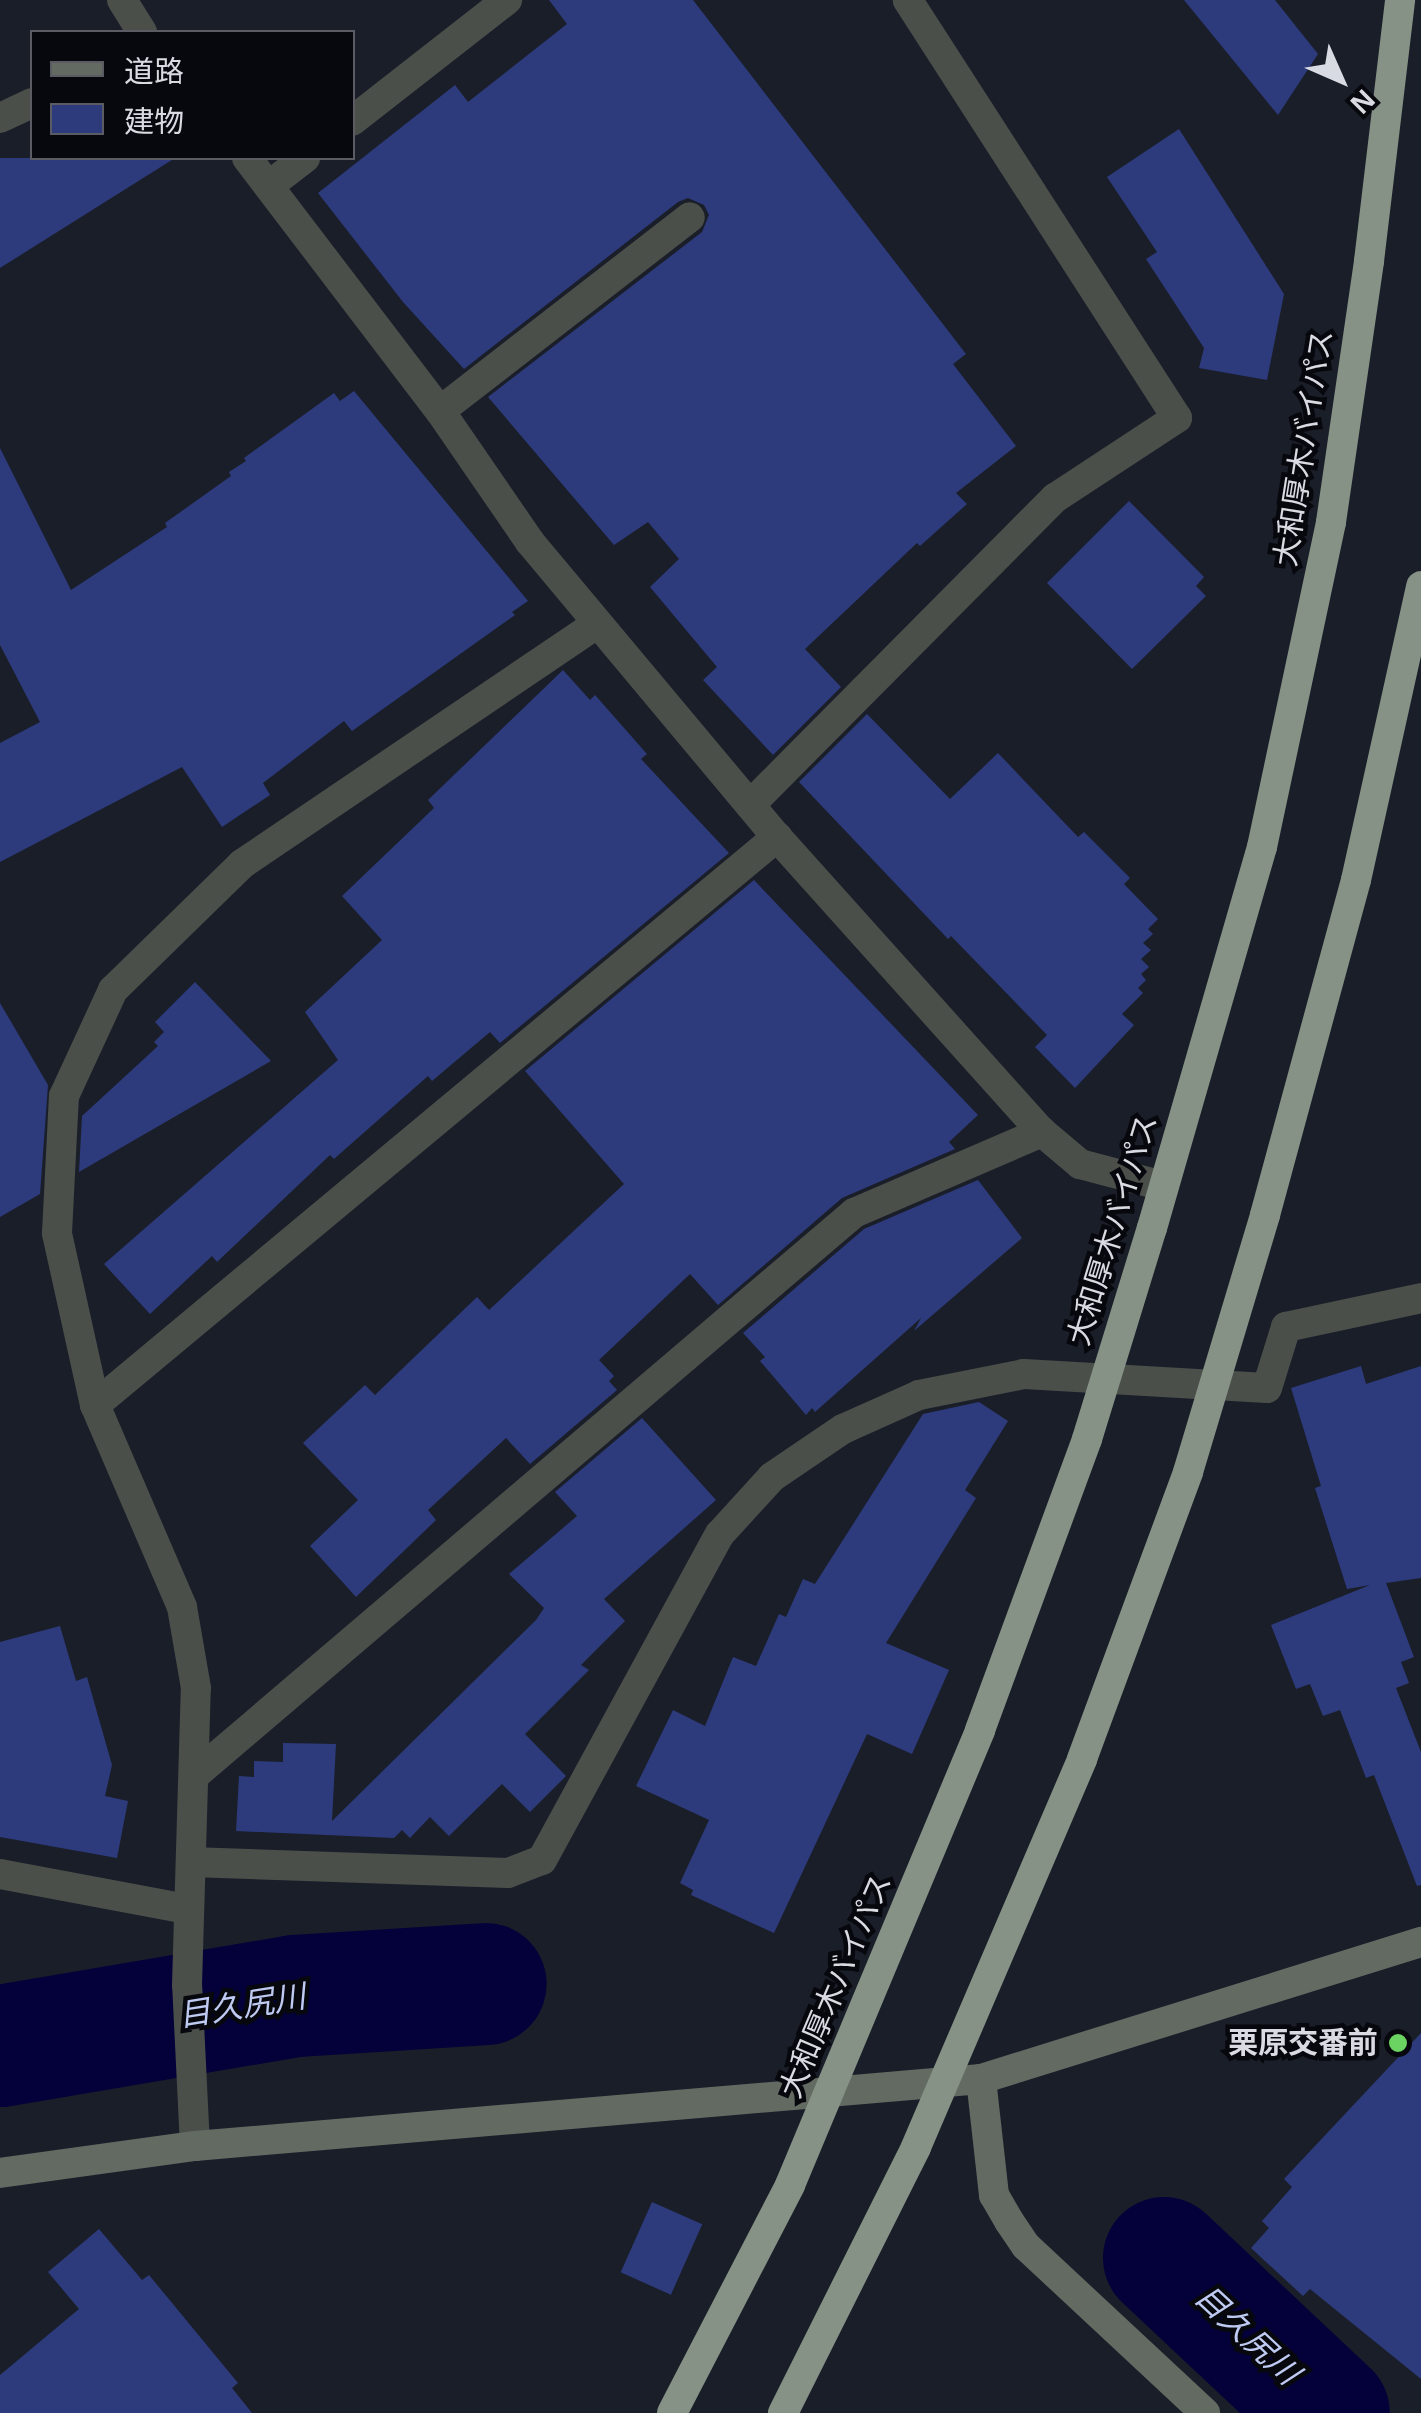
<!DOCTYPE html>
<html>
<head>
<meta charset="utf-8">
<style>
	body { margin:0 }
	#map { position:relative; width:1421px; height:2413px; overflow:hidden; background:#1a1e29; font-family:Helvetica,"Noto Sans JP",sans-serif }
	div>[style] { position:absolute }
	.river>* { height:122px; margin:-61px; padding:0 61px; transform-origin:61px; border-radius:61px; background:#04003a }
	.building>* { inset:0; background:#2d3b7c; transform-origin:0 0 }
	.lane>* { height:30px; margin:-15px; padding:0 15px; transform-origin:15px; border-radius:15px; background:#4a4f4a }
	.street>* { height:30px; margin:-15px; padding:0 15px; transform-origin:15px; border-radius:15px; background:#4a4f4a }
	.secondary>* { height:30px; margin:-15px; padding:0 15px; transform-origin:15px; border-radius:15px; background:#636a62 }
	.highway>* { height:30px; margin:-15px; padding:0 15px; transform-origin:15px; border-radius:15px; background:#869285 }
	.dots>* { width:28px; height:28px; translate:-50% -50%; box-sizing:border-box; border:5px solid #07080d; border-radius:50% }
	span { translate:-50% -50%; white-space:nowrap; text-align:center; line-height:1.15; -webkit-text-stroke:9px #07080d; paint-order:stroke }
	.street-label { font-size:30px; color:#d9dbe3 }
	.poi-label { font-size:30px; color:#d9dbe3; font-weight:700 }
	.right { translate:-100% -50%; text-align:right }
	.water-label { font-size:32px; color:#becaf1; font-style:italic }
	.legend { position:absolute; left:30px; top:30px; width:325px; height:130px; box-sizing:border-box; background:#07080d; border:2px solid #5b5c63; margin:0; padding:12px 18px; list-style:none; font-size:30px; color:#d9dbe3 }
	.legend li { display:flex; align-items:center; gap:20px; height:50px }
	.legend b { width:50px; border:2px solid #5b5c63 }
	.north { position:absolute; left:1291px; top:30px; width:100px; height:100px; -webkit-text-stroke:8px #07080d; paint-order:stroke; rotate:135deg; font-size:28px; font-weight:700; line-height:40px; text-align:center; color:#d9dbe3 }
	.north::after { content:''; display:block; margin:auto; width:35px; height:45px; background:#d9dbe3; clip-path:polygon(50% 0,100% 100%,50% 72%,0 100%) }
</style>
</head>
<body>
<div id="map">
	<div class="river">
		<i style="left:0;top:2046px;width:299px;rotate:-9.6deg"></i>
		<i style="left:295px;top:1996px;width:191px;rotate:-3.6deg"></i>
		<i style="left:1164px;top:2258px;width:226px;rotate:43.2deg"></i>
	</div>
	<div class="building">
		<i style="clip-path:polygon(549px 0,693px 0,966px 354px,953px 364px,1016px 446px,956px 493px,967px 504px,920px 546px,917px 543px,805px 649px,841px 687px,773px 755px,703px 680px,717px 667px,650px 587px,679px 559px,648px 522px,614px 545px,488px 397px,702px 232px,709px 215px,704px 205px,688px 198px,678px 202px,464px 369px,403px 302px,318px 193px,455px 85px,468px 102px,567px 24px)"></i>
		<i style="clip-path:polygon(1184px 0,1275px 0,1318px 54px,1278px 115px)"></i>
		<i style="clip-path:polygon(1179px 129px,1284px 294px,1267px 380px,1199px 368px,1204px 348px,1146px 259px,1157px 252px,1107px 177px)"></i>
		<i style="clip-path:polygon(0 158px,175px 158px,0 268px)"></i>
		<i style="clip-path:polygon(354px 391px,528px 601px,512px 612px,515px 615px,352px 731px,344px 721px,263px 783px,270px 795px,222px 827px,182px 767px,0 862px,0 743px,40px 722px,0 645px,0 448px,71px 590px,167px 527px,165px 523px,231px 476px,229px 472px,246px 461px,244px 458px,334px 393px,340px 401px)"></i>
		<i style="clip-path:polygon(1129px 501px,1204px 577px,1196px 586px,1206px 596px,1132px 669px,1047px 583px)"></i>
		<i style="clip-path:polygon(563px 670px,590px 700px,595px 695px,647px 754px,641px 759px,729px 853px,500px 1043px,490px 1032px,432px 1081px,428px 1076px,334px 1159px,330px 1155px,217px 1262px,212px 1256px,150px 1314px,104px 1264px,338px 1060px,305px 1012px,382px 940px,342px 896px,434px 808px,428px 800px)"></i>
		<i style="clip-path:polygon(867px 714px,950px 799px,998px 753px,1078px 837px,1084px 832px,1130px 878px,1124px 884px,1158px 919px,1148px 929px,1153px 934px,1143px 943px,1151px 950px,1141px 959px,1149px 967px,1141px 974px,1146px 980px,1138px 988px,1143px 993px,1122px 1014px,1134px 1025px,1075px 1088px,1035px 1047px,1047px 1035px,951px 936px,948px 939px,799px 782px)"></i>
		<i style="clip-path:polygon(754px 880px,978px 1115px,949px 1142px,955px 1149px,842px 1198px,718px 1305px,690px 1274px,599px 1360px,614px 1376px,609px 1381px,617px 1390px,530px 1464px,506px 1438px,428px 1510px,436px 1520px,356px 1597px,310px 1546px,358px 1500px,303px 1443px,365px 1385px,375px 1395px,477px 1297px,489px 1310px,624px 1184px,525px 1071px)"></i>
		<i style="clip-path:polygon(195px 982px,271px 1061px,79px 1172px,82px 1116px,158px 1046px,154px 1042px,164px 1032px,155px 1022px)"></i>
		<i style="clip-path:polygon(0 1003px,48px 1085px,40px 1194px,0 1217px)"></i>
		<i style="clip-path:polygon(978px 1180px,1022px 1238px,914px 1331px,921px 1318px,815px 1412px,812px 1408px,806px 1415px,760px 1361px,765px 1357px,743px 1333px,864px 1229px)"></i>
		<i style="clip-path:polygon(1361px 1366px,1366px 1384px,1421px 1366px,1421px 1578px,1386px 1583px,1414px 1657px,1401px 1662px,1409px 1683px,1396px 1688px,1421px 1752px,1421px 1885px,1417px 1886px,1374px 1775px,1366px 1778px,1340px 1710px,1323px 1716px,1310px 1684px,1296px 1689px,1271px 1625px,1370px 1585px,1347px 1589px,1315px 1488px,1321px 1486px,1291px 1388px)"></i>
		<i style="clip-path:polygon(979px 1402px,1008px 1421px,965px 1490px,976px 1498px,886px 1643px,949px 1670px,912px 1754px,867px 1734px,774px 1933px,691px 1895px,693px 1890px,680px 1883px,709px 1820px,636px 1786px,673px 1710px,705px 1726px,733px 1657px,756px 1666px,779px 1614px,786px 1617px,803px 1579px,815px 1584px,923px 1414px)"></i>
		<i style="clip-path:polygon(642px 1418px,716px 1500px,604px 1599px,625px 1621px,581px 1665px,589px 1670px,525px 1734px,566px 1776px,530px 1812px,502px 1784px,449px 1836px,430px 1817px,410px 1838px,402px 1830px,394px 1838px,236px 1831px,239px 1776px,254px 1777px,254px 1761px,283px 1762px,283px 1743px,336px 1744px,332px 1821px,536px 1620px,544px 1608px,509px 1574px,577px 1516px,555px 1492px)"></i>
		<i style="clip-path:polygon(60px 1626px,76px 1681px,87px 1677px,112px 1765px,105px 1796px,128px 1801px,117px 1858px,0 1837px,0 1642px)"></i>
		<i style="clip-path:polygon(1421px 2033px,1421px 2379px,1310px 2289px,1303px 2296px,1251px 2248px,1269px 2228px,1262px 2221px,1292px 2187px,1284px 2179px)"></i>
		<i style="left:652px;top:2202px;width:55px;height:77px;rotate:24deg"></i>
		<i style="clip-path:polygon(99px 2229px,142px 2280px,149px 2275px,238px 2383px,232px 2388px,252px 2413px,0 2413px,0 2375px,79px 2309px,48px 2272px)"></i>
	</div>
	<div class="lane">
		<i style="left:0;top:118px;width:35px;rotate:-25deg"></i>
		<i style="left:352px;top:121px;width:197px;rotate:-38deg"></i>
		<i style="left:271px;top:184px;width:43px;rotate:-37.4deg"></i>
		<i style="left:440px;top:411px;width:316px;rotate:-37.8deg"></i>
		<i style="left:750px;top:805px;width:433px;rotate:-45.2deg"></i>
		<i style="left:1055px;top:498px;width:146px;rotate:-33.3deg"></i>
		<i style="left:1177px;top:418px;width:497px;rotate:-122.8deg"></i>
		<i style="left:191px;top:1862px;width:317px;rotate:2deg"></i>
		<i style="left:508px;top:1873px;width:36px;rotate:-21deg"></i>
		<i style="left:542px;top:1860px;width:371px;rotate:-61.4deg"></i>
		<i style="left:720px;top:1534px;width:77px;rotate:-47.6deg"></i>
		<i style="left:772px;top:1477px;width:86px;rotate:-34.1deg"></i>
		<i style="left:843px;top:1429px;width:83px;rotate:-24.1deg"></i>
		<i style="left:919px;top:1395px;width:107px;rotate:-11.3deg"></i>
		<i style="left:1024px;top:1374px;width:243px;rotate:3.3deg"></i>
		<i style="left:1267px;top:1388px;width:64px;rotate:-72.7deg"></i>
		<i style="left:1286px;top:1327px;width:138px;rotate:-12.1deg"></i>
		<i style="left:0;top:1874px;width:190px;rotate:10.6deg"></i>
	</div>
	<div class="street">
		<i style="left:122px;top:0;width:38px;rotate:58deg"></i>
		<i style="left:247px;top:158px;width:318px;rotate:52.7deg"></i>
		<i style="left:440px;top:411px;width:159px;rotate:55.5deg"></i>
		<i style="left:530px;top:542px;width:385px;rotate:50.1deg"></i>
		<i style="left:777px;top:837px;width:397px;rotate:48.1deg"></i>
		<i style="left:1042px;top:1132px;width:50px;rotate:40.1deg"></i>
		<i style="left:1080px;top:1164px;width:86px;rotate:14.8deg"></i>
		<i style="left:95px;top:1405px;width:888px;rotate:-39.79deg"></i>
		<i style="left:196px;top:1774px;width:865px;rotate:-40.45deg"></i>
		<i style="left:854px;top:1213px;width:205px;rotate:-23.3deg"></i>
		<i style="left:195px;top:2146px;width:161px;rotate:-92.8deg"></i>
		<i style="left:187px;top:1985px;width:297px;rotate:-88.3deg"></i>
		<i style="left:196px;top:1688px;width:82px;rotate:-99.8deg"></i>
		<i style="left:182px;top:1607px;width:220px;rotate:-113.3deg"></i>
		<i style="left:95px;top:1405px;width:176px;rotate:-102.5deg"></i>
		<i style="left:57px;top:1233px;width:137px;rotate:-87.1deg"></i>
		<i style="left:64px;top:1096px;width:117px;rotate:-65.2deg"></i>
		<i style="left:113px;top:990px;width:180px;rotate:-44.3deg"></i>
		<i style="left:242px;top:864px;width:428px;rotate:-34.1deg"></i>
	</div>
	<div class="secondary">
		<i style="left:981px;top:2079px;width:117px;rotate:83.6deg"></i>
		<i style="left:994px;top:2195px;width:30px;rotate:60deg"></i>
		<i style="left:1009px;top:2221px;width:30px;rotate:56deg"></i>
		<i style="left:1026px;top:2246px;width:245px;rotate:43deg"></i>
		<i style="left:0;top:2173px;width:197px;rotate:-7.9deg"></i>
		<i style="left:195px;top:2146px;width:789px;rotate:-4.87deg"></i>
		<i style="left:981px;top:2079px;width:461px;rotate:-17.3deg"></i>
	</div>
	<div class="highway">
		<i style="left:672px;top:2413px;width:257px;rotate:-62.6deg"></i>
		<i style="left:790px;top:2185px;width:493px;rotate:-67.3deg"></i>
		<i style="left:980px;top:1730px;width:310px;rotate:-69.8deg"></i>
		<i style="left:1087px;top:1439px;width:221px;rotate:-72.9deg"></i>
		<i style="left:1152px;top:1228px;width:397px;rotate:-73.9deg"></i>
		<i style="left:1262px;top:847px;width:332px;rotate:-78deg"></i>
		<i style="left:1331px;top:522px;width:264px;rotate:-81.7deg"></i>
		<i style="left:1369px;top:261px;width:263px;rotate:-83.2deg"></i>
		<i style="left:783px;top:2413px;width:297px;rotate:-63.4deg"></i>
		<i style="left:916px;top:2147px;width:422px;rotate:-66.8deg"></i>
		<i style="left:1082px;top:1759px;width:306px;rotate:-69.7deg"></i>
		<i style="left:1188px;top:1472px;width:268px;rotate:-73.3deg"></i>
		<i style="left:1265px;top:1215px;width:347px;rotate:-74.8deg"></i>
		<i style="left:1356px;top:880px;width:301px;rotate:-77.5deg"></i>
	</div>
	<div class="dots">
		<i style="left:1398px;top:2043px;background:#6bd362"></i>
	</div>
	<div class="street-label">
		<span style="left:1304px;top:448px;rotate:-81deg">大和厚木バイパス</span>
		<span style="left:1113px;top:1230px;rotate:-73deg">大和厚木バイパス</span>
		<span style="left:836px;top:1986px;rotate:-67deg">大和厚木バイパス</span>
	</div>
	<div class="poi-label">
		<span class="right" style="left:1378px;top:2043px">栗原交番前</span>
	</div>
	<div class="water-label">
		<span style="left:242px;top:2006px;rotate:-9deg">目久尻川</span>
		<span style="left:1247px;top:2335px;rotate:43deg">目久尻川</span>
	</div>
	<ul class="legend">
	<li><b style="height:12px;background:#636a62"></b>道路</li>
	<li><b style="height:28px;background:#2d3b7c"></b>建物</li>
	</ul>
	<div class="north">N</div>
</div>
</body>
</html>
